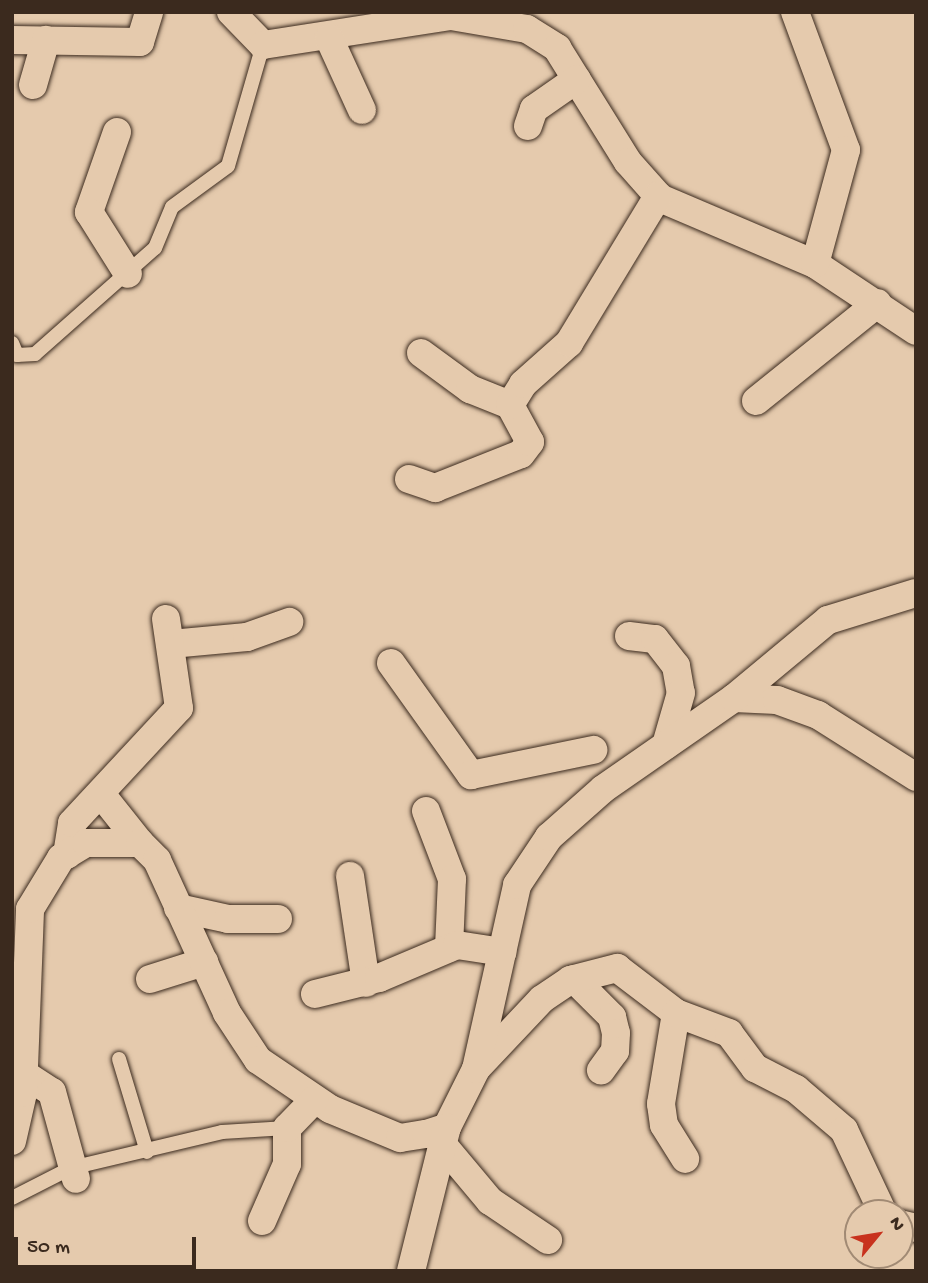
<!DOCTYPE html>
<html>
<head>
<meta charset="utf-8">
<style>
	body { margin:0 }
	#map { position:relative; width:928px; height:1283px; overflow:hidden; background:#e5caad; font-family:"Gochi Hand",sans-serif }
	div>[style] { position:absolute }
	.roads { filter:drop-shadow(0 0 2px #3b2a1e) drop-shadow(0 0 2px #3b2a1e) }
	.lane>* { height:14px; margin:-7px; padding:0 7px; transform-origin:7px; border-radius:7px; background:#e5caad }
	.street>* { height:28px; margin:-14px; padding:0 14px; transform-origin:14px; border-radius:14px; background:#e5caad }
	span { translate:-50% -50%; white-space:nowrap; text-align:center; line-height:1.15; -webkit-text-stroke:7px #e5caad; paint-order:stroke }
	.frame { position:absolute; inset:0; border:14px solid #3b2a1e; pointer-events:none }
	.north { position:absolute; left:844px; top:1199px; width:70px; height:70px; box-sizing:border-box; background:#e5caad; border:2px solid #a18a74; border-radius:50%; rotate:60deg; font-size:19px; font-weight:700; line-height:28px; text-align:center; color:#3b2a1e }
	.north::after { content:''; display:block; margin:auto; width:24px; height:32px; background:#c8321e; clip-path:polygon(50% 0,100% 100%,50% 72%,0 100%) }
	.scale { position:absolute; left:14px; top:1237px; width:182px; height:32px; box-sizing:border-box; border:4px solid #3b2a1e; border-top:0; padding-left:9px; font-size:21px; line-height:24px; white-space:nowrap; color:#3b2a1e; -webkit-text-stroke:5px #e5caad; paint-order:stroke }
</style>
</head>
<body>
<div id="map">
	<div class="roads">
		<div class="lane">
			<i style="left:12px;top:343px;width:13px;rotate:67deg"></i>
			<i style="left:17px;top:355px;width:18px;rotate:-3deg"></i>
			<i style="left:35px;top:354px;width:160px;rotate:-41.5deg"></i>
			<i style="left:155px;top:248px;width:44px;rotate:-67.5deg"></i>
			<i style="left:172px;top:207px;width:69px;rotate:-36.2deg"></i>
			<i style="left:228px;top:166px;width:126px;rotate:-73.9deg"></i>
			<i style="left:119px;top:1059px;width:97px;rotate:73.2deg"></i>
			<i style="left:12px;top:1198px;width:66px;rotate:-27deg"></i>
			<i style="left:71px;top:1168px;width:155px;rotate:-13.4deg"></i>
			<i style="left:222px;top:1132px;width:65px;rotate:-3.5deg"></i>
		</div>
		<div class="street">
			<i style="left:231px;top:12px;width:46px;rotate:45.9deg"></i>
			<i style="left:263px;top:45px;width:190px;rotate:-8.8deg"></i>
			<i style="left:451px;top:16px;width:77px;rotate:9.7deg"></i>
			<i style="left:527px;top:29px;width:36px;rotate:32deg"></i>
			<i style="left:557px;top:48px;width:134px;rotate:58.1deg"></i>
			<i style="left:628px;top:162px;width:48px;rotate:48.4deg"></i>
			<i style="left:660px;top:198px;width:168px;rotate:23.1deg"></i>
			<i style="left:815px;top:264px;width:121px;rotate:33.6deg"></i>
			<i style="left:795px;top:12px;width:147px;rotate:69.7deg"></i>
			<i style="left:846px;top:150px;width:118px;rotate:105.2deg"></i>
			<i style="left:329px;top:38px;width:79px;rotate:65.4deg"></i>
			<i style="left:12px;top:40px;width:128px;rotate:0.9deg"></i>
			<i style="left:140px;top:42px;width:31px;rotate:-73deg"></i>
			<i style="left:33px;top:85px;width:47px;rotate:-73.9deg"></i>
			<i style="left:528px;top:126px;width:18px;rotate:-71deg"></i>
			<i style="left:534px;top:109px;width:52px;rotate:-34.9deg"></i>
			<i style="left:117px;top:132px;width:85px;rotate:109.3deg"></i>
			<i style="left:89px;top:212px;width:73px;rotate:57.8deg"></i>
			<i style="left:421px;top:353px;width:61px;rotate:36.3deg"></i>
			<i style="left:470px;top:389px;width:43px;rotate:21.8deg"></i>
			<i style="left:756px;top:401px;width:156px;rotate:-38.8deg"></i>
			<i style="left:409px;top:479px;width:28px;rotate:19deg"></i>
			<i style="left:435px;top:488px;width:92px;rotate:-21.6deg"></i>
			<i style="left:521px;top:454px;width:15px;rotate:-53deg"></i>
			<i style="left:530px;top:442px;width:42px;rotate:-118.4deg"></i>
			<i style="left:510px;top:405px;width:25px;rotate:-58deg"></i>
			<i style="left:523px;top:384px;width:62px;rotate:-41.7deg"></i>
			<i style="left:569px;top:343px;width:172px;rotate:-58.8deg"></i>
			<i style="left:629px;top:636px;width:26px;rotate:7deg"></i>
			<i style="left:655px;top:639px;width:34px;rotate:52deg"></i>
			<i style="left:676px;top:666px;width:27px;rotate:80deg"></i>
			<i style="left:681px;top:693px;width:54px;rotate:106.1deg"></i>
			<i style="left:171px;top:644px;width:76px;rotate:-5.3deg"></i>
			<i style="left:247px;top:637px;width:45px;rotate:-19.7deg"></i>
			<i style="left:391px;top:663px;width:138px;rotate:54.5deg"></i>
			<i style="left:471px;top:775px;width:125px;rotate:-11.6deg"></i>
			<i style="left:734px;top:698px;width:43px;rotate:2.7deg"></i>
			<i style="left:777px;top:700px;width:44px;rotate:20.1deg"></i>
			<i style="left:818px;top:715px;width:116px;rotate:32.3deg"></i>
			<i style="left:101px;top:794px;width:63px;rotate:51.5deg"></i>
			<i style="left:426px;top:811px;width:73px;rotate:69.1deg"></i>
			<i style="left:452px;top:879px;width:69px;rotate:92.5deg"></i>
			<i style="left:67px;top:855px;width:32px;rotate:-81deg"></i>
			<i style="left:72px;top:823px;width:157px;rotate:-47.1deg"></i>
			<i style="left:179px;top:708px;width:90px;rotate:-98.3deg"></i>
			<i style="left:350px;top:876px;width:108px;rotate:81.5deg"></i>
			<i style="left:178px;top:908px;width:51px;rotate:12.4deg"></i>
			<i style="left:228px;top:919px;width:50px"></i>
			<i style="left:150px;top:979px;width:57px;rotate:-17.5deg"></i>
			<i style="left:574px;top:979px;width:54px;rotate:45deg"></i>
			<i style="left:612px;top:1017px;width:16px;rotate:76deg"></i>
			<i style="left:616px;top:1033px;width:18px;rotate:93deg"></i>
			<i style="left:615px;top:1051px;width:24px;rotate:126deg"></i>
			<i style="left:315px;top:994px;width:66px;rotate:-14deg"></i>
			<i style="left:379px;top:978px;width:85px;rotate:-22.9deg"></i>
			<i style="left:457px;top:945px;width:46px;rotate:8.8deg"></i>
			<i style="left:676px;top:1013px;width:92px;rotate:99.4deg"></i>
			<i style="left:661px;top:1104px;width:21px;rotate:82deg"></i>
			<i style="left:664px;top:1125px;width:40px;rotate:58deg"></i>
			<i style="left:476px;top:1069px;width:96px;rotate:-46.7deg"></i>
			<i style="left:542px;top:999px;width:34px;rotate:-34deg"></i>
			<i style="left:570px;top:980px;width:49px;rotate:-14.3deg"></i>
			<i style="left:617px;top:968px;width:74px;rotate:37.3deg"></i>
			<i style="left:676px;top:1013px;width:57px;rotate:20.7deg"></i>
			<i style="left:729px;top:1033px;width:44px;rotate:53.4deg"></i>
			<i style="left:755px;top:1068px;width:46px;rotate:27.1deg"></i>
			<i style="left:796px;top:1089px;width:63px;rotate:40.5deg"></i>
			<i style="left:844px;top:1130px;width:92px;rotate:64.8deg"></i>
			<i style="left:24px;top:1074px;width:33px;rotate:33deg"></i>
			<i style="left:52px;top:1092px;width:90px;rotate:74.6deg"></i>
			<i style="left:12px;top:1141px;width:49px;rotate:-77.1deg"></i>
			<i style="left:23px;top:1093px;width:184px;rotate:-87.8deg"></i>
			<i style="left:30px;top:909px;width:60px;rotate:-58.7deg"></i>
			<i style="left:61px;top:858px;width:29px;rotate:-31deg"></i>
			<i style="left:86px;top:843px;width:54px"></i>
			<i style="left:140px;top:843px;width:24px;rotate:45deg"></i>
			<i style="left:157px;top:860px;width:168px;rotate:65.4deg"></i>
			<i style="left:227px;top:1013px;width:56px;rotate:56.6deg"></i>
			<i style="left:258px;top:1060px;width:87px;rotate:34.2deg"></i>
			<i style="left:330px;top:1109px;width:76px;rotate:22.5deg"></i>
			<i style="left:400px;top:1138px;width:26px;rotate:-9deg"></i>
			<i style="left:426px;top:1134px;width:22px;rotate:-18deg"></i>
			<i style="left:447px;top:1127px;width:65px;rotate:-63.4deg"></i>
			<i style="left:476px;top:1069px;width:189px;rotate:-77.4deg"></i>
			<i style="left:517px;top:885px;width:58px;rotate:-56.3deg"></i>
			<i style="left:549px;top:837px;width:72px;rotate:-41.6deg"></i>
			<i style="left:603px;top:789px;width:160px;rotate:-34.8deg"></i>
			<i style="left:734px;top:698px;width:122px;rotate:-39.7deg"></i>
			<i style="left:828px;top:620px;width:92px;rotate:-17.1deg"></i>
			<i style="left:443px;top:1145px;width:73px;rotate:50deg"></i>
			<i style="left:490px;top:1201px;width:70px;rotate:33.9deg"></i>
			<i style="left:262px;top:1221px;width:62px;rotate:-66.3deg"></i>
			<i style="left:287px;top:1164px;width:36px;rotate:-90deg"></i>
			<i style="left:287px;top:1128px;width:40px;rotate:-46deg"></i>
			<i style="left:900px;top:1224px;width:16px;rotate:14deg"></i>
			<i style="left:411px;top:1271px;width:148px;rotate:-76deg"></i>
		</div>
	</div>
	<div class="frame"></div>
	<div class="north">N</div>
	<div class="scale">50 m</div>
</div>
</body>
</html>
